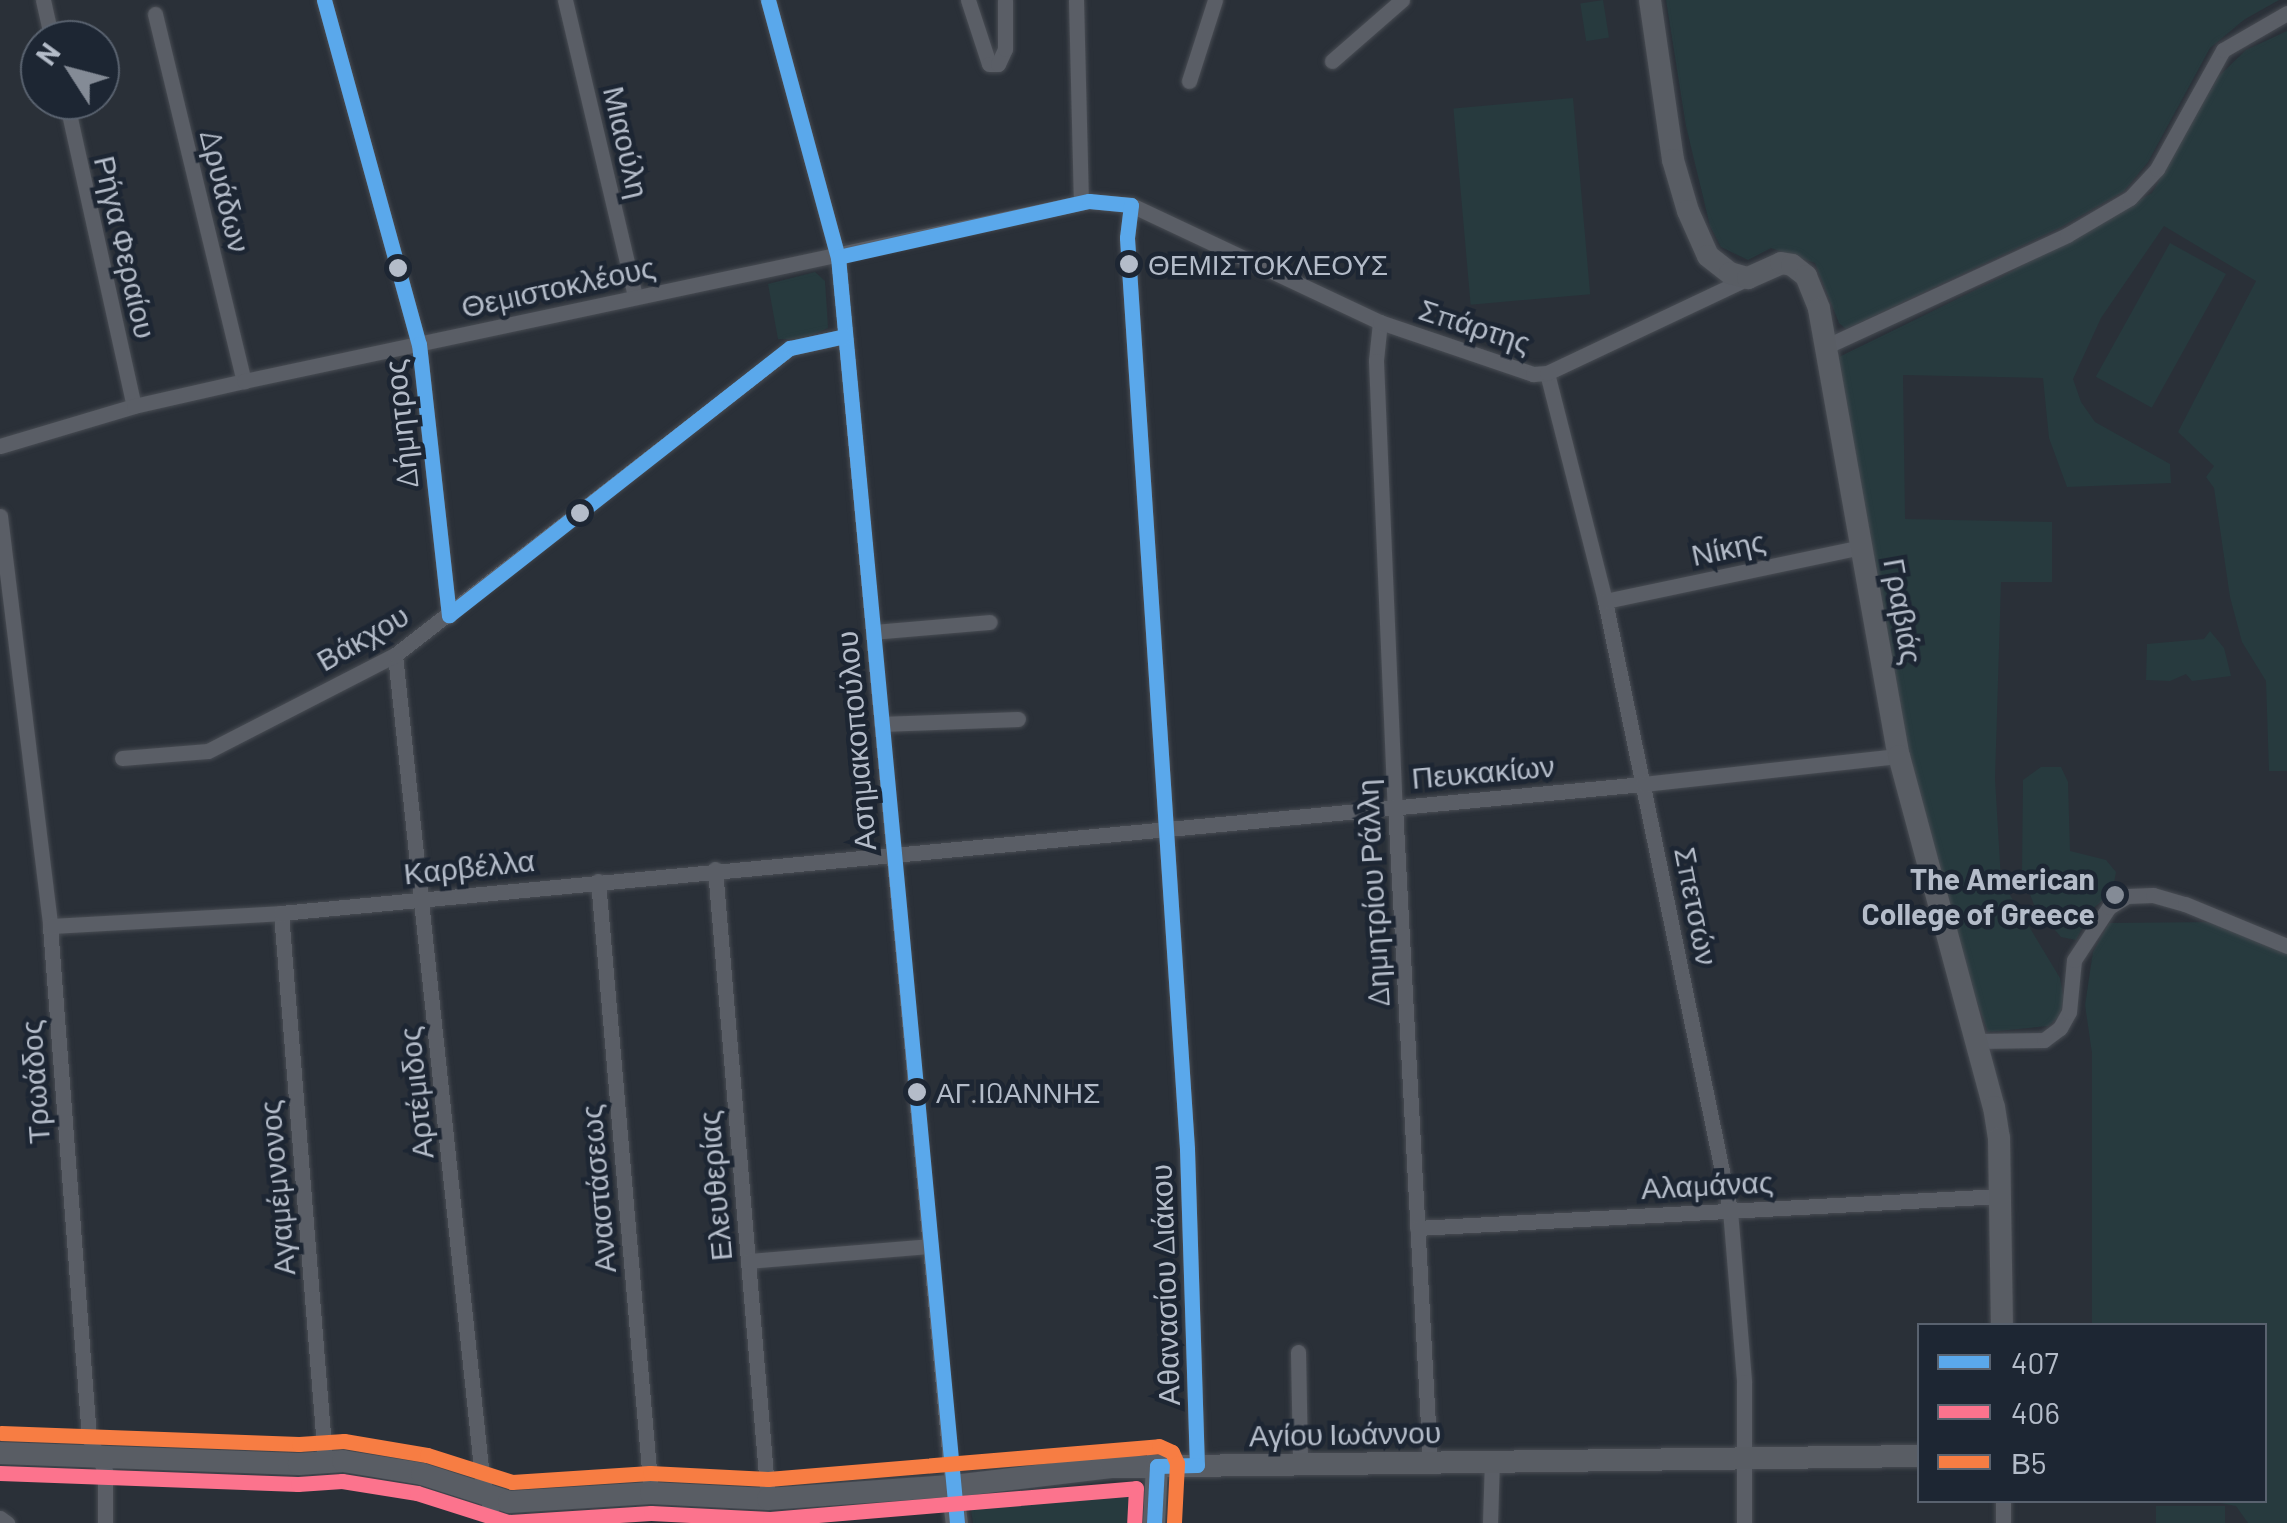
<!DOCTYPE html>
<html>
<head>
<meta charset="utf-8">
<style>
	body { margin:0 }
	#map { position:relative; width:2287px; height:1523px; overflow:hidden; background:#2a3038; font-family:Barlow,sans-serif }
	div>[style] { position:absolute }
	.green>* { inset:0; background:#273a3e; transform-origin:0 0 }
	.roads { filter:drop-shadow(0 0 2px #484c53) drop-shadow(0 0 2px #484c53) }
	.street>* { height:15px; margin:-7.5px; padding:0 7.5px; transform-origin:7.5px; border-radius:7.5px; background:#5a5e66 }
	.secondary>* { height:22px; margin:-11px; padding:0 11px; transform-origin:11px; border-radius:11px; background:#595d64 }
	.bus-1>* { height:15px; margin:-7.5px; padding:0 7.5px; transform-origin:7.5px; border-radius:7.5px; background:#5aa8eb }
	.bus-2>* { height:15px; margin:-7.5px; padding:0 7.5px; transform-origin:7.5px; border-radius:7.5px; background:#fc738d }
	.bus-3>* { height:15px; margin:-7.5px; padding:0 7.5px; transform-origin:7.5px; border-radius:7.5px; background:#f77d43 }
	.dots>* { width:28px; height:28px; translate:-50% -50%; box-sizing:border-box; border:5px solid #1d2633; border-radius:50% }
	span { translate:-50% -50%; white-space:nowrap; text-align:center; line-height:1.15; -webkit-text-stroke:9px #1d2633; paint-order:stroke }
	.bus-label { font-size:28px; color:#b4bcc9 }
	.left { translate:0 -50%; text-align:left }
	.street-label { font-size:30px; color:#b4bcc9 }
	.poi-label { font-size:30px; color:#b4bcc9; font-weight:700 }
	.right { translate:-100% -50%; text-align:right }
	.legend { position:absolute; left:1917px; top:1323px; width:350px; height:180px; box-sizing:border-box; background:#1d2633; border:2px solid #59626f; margin:0; padding:12px 18px; list-style:none; font-size:30px; color:#b4bcc9 }
	.legend li { display:flex; align-items:center; gap:20px; height:50px }
	.legend b { width:50px; border:2px solid #59626f }
	.north { position:absolute; left:20px; top:20px; width:100px; height:100px; box-sizing:border-box; background:#1d2633; border:2px solid #59626f; border-radius:50%; rotate:306deg; font-size:28px; font-weight:700; line-height:40px; text-align:center; color:#b4bcc9 }
	.north::after { content:''; display:block; margin:auto; width:35px; height:45px; background:#848b96; clip-path:polygon(50% 0,100% 100%,50% 72%,0 100%) }
</style>
</head>
<body>
<div id="map">
	<div class="green">
		<i style="left:1603px;top:0;width:38px;height:23px;rotate:81deg"></i>
		<i style="clip-path:polygon(1666px 0,2279px 0,2245px 19px,2210px 48px,2148px 162px,2124px 191px,2061px 227px,1846px 329px,1839px 323px,1815px 263px,1771px 248px,1748px 260px,1721px 247px,1710px 226px,1686px 126px)"></i>
		<i style="clip-path:polygon(2287px 31px,2287px 771px,2269px 771px,2266px 681px,2242px 642px,2230px 597px,2214px 488px,2206px 477px,2214px 466px,2178px 432px,2256px 281px,2164px 226px,2101px 318px,2073px 379px,2081px 402px,2095px 422px,2170px 464px,2171px 483px,2067px 487px,2049px 438px,2043px 378px,1903px 375px,1905px 519px,2052px 522px,2052px 582px,2001px 582px,1995px 779px,2001px 880px,2060px 978px,2064px 1000px,2059px 1017px,2048px 1026px,1988px 1032px,1957px 946px,1908px 755px,1837px 358px,2000px 278px,2152px 193px,2218px 77px,2246px 50px)"></i>
		<i style="left:1573px;top:98px;width:197px;height:120px;rotate:85deg"></i>
		<i style="left:2170px;top:243px;width:64px;height:153px;rotate:29deg"></i>
		<i style="clip-path:polygon(815px 272px,825px 281px,828px 328px,802px 339px,778px 339px,768px 284px)"></i>
		<i style="clip-path:polygon(2210px 631px,2224px 648px,2231px 676px,2192px 681px,2186px 674px,2170px 681px,2146px 680px,2147px 644px,2204px 639px)"></i>
		<i style="clip-path:polygon(2041px 767px,2061px 767px,2068px 782px,2070px 851px,2106px 860px,2116px 872px,2112px 893px,2091px 910px,2076px 940px,2061px 937px,2035px 907px,2022px 874px,2023px 780px)"></i>
		<i style="clip-path:polygon(2218px 922px,2287px 954px,2287px 1523px,2248px 1523px,2236px 1506px,2210px 1501px,2264px 1500px,2264px 1326px,2092px 1326px,2092px 1053px,2085px 1005px,2093px 952px,2109px 923px)"></i>
		<i style="clip-path:polygon(1123px 1488px,1139px 1506px,1138px 1523px,973px 1523px,969px 1498px)"></i>
		<i style="left:2156px;top:1506px;width:69px;height:17px"></i>
	</div>
	<div class="roads">
		<div class="street">
			<i style="left:43px;top:0;width:41px;rotate:77.3deg"></i>
			<i style="left:324px;top:0;width:357px;rotate:74.6deg"></i>
			<i style="left:419px;top:344px;width:273px;rotate:83.7deg"></i>
			<i style="left:565px;top:0;width:305px;rotate:76.7deg"></i>
			<i style="left:768px;top:0;width:266px;rotate:74.8deg"></i>
			<i style="left:838px;top:257px;width:1232px;rotate:84.69deg"></i>
			<i style="left:968px;top:0;width:67px;rotate:71.8deg"></i>
			<i style="left:989px;top:64px;width:9px"></i>
			<i style="left:998px;top:64px;width:17px;rotate:-65deg"></i>
			<i style="left:1005px;top:49px;width:49px;rotate:-90deg"></i>
			<i style="left:1076px;top:0;width:202px;rotate:88.6deg"></i>
			<i style="left:155px;top:14px;width:378px;rotate:76.4deg"></i>
			<i style="left:1332px;top:61px;width:93px;rotate:-41.1deg"></i>
			<i style="left:1189px;top:81px;width:85px;rotate:-72.2deg"></i>
			<i style="left:66px;top:100px;width:313px;rotate:77.5deg"></i>
			<i style="left:1131px;top:205px;width:33px;rotate:97deg"></i>
			<i style="left:1127px;top:238px;width:913px;rotate:86.23deg"></i>
			<i style="left:1187px;top:1149px;width:316px;rotate:88.2deg"></i>
			<i style="left:1380px;top:322px;width:39px;rotate:96deg"></i>
			<i style="left:1376px;top:361px;width:445px;rotate:87.6deg"></i>
			<i style="left:1395px;top:806px;width:657px;rotate:86.95deg"></i>
			<i style="left:1827px;top:346px;width:264px;rotate:-24.8deg"></i>
			<i style="left:2067px;top:235px;width:73px;rotate:-30.4deg"></i>
			<i style="left:2130px;top:198px;width:40px;rotate:-47deg"></i>
			<i style="left:2157px;top:169px;width:136px;rotate:-61deg"></i>
			<i style="left:2223px;top:50px;width:74px;rotate:-30deg"></i>
			<i style="left:1547px;top:373px;width:235px;rotate:75.7deg"></i>
			<i style="left:1605px;top:601px;width:622px;rotate:78.4deg"></i>
			<i style="left:1730px;top:1210px;width:173px;rotate:85.3deg"></i>
			<i style="left:1744px;top:1382px;width:141px;rotate:90deg"></i>
			<i style="left:0;top:446px;width:140px;rotate:-16.6deg"></i>
			<i style="left:134px;top:406px;width:113px;rotate:-12.8deg"></i>
			<i style="left:244px;top:381px;width:864px;rotate:-12.03deg"></i>
			<i style="left:1089px;top:201px;width:42px;rotate:5.4deg"></i>
			<i style="left:1131px;top:205px;width:275px;rotate:25.2deg"></i>
			<i style="left:1380px;top:322px;width:162px;rotate:18.8deg"></i>
			<i style="left:1533px;top:374px;width:14px;rotate:-4deg"></i>
			<i style="left:1547px;top:373px;width:222px;rotate:-25.3deg"></i>
			<i style="left:0;top:516px;width:413px;rotate:83deg"></i>
			<i style="left:50px;top:926px;width:513px;rotate:85.64deg"></i>
			<i style="left:89px;top:1438px;width:37px;rotate:64deg"></i>
			<i style="left:105px;top:1471px;width:52px;rotate:90deg"></i>
			<i style="left:1605px;top:601px;width:263px;rotate:-11.9deg"></i>
			<i style="left:873px;top:632px;width:117px;rotate:-4.9deg"></i>
			<i style="left:395px;top:655px;width:827px;rotate:83.96deg"></i>
			<i style="left:482px;top:1477px;width:48px;rotate:75.4deg"></i>
			<i style="left:881px;top:724px;width:137px;rotate:-2.1deg"></i>
			<i style="left:122px;top:758px;width:86px;rotate:-4.7deg"></i>
			<i style="left:208px;top:751px;width:210px;rotate:-27.2deg"></i>
			<i style="left:395px;top:655px;width:500px;rotate:-37.85deg"></i>
			<i style="left:790px;top:348px;width:56px;rotate:-12.3deg"></i>
			<i style="left:715px;top:869px;width:632px;rotate:85.19deg"></i>
			<i style="left:598px;top:881px;width:614px;rotate:85.05deg"></i>
			<i style="left:281px;top:913px;width:548px;rotate:85.39deg"></i>
			<i style="left:50px;top:926px;width:231px;rotate:-3.2deg"></i>
			<i style="left:281px;top:913px;width:1369px;rotate:-5.41deg"></i>
			<i style="left:1644px;top:784px;width:257px;rotate:-6.3deg"></i>
			<i style="left:1978px;top:1041px;width:66px;rotate:-0.9deg"></i>
			<i style="left:2044px;top:1040px;width:20px;rotate:-37deg"></i>
			<i style="left:2060px;top:1028px;width:18px;rotate:-61deg"></i>
			<i style="left:2069px;top:1012px;width:52px;rotate:-84.5deg"></i>
			<i style="left:2074px;top:960px;width:64px;rotate:-56.6deg"></i>
			<i style="left:2109px;top:907px;width:21px;rotate:-31deg"></i>
			<i style="left:2127px;top:896px;width:26px;rotate:-2deg"></i>
			<i style="left:2153px;top:895px;width:33px;rotate:16deg"></i>
			<i style="left:2185px;top:904px;width:110px;rotate:22.4deg"></i>
			<i style="left:1417px;top:1228px;width:585px;rotate:-3.14deg"></i>
			<i style="left:748px;top:1261px;width:183px;rotate:-4.7deg"></i>
			<i style="left:1298px;top:1352px;width:102px;rotate:88.9deg"></i>
			<i style="left:2003px;top:1500px;width:23px;rotate:90deg"></i>
			<i style="left:0;top:1518px;width:9px;rotate:36deg"></i>
			<i style="left:1490px;top:1523px;width:63px;rotate:-88.2deg"></i>
		</div>
		<div class="secondary">
			<i style="left:1650px;top:0;width:162px;rotate:81.8deg"></i>
			<i style="left:1673px;top:160px;width:53px;rotate:73.6deg"></i>
			<i style="left:1688px;top:211px;width:49px;rotate:66deg"></i>
			<i style="left:1708px;top:256px;width:28px;rotate:38deg"></i>
			<i style="left:1730px;top:273px;width:19px;rotate:16deg"></i>
			<i style="left:1748px;top:278px;width:36px;rotate:-24deg"></i>
			<i style="left:1781px;top:263px;width:11px;rotate:10deg"></i>
			<i style="left:1792px;top:265px;width:18px;rotate:38deg"></i>
			<i style="left:1806px;top:276px;width:35px;rotate:68deg"></i>
			<i style="left:1819px;top:309px;width:454px;rotate:79.9deg"></i>
			<i style="left:1899px;top:756px;width:364px;rotate:74.9deg"></i>
			<i style="left:1994px;top:1107px;width:31px;rotate:81deg"></i>
			<i style="left:1999px;top:1138px;width:188px;rotate:89.1deg"></i>
			<i style="left:0;top:1453px;width:299px;rotate:2.1deg"></i>
			<i style="left:299px;top:1464px;width:44px;rotate:-3.9deg"></i>
			<i style="left:343px;top:1461px;width:80px;rotate:9.3deg"></i>
			<i style="left:422px;top:1474px;width:91px;rotate:17.8deg"></i>
			<i style="left:509px;top:1502px;width:142px;rotate:-3.6deg"></i>
			<i style="left:651px;top:1493px;width:117px;rotate:2.9deg"></i>
			<i style="left:768px;top:1499px;width:195px;rotate:-4.1deg"></i>
			<i style="left:962px;top:1485px;width:150px;rotate:-6.9deg"></i>
			<i style="left:1111px;top:1467px;width:809px;rotate:-0.78deg"></i>
			<i style="left:952px;top:1484px;width:39px;rotate:83deg"></i>
			<i style="left:1154px;top:1523px;width:57px;rotate:-87deg"></i>
		</div>
	</div>
	<div class="bus-1">
		<i style="left:324px;top:0;width:357px;rotate:74.6deg"></i>
		<i style="left:419px;top:344px;width:273px;rotate:83.7deg"></i>
		<i style="left:768px;top:0;width:266px;rotate:74.8deg"></i>
		<i style="left:838px;top:257px;width:1272px;rotate:84.63deg"></i>
		<i style="left:838px;top:257px;width:257px;rotate:-12.6deg"></i>
		<i style="left:1089px;top:201px;width:42px;rotate:5.4deg"></i>
		<i style="left:1131px;top:205px;width:33px;rotate:97deg"></i>
		<i style="left:1127px;top:238px;width:913px;rotate:86.23deg"></i>
		<i style="left:1187px;top:1149px;width:316px;rotate:88.2deg"></i>
		<i style="left:1197px;top:1465px;width:40px;rotate:178.6deg"></i>
		<i style="left:1157px;top:1466px;width:57px;rotate:93deg"></i>
		<i style="left:449px;top:615px;width:433px;rotate:-38.1deg"></i>
		<i style="left:790px;top:348px;width:56px;rotate:-12.3deg"></i>
	</div>
	<div class="bus-2">
		<i style="left:0;top:1473px;width:298px;rotate:2.1deg"></i>
		<i style="left:298px;top:1484px;width:44px;rotate:-3.9deg"></i>
		<i style="left:342px;top:1481px;width:76px;rotate:9.1deg"></i>
		<i style="left:417px;top:1493px;width:96px;rotate:17.7deg"></i>
		<i style="left:508px;top:1522px;width:143px;rotate:-3.6deg"></i>
		<i style="left:651px;top:1513px;width:119px;rotate:2.9deg"></i>
		<i style="left:770px;top:1519px;width:367px;rotate:-4.8deg"></i>
		<i style="left:1136px;top:1488px;width:34px;rotate:93deg"></i>
	</div>
	<div class="bus-3">
		<i style="left:1px;top:1433px;width:298px;rotate:2.1deg"></i>
		<i style="left:299px;top:1444px;width:45px;rotate:-3.8deg"></i>
		<i style="left:344px;top:1441px;width:84px;rotate:9.6deg"></i>
		<i style="left:427px;top:1455px;width:89px;rotate:17.6deg"></i>
		<i style="left:512px;top:1482px;width:138px;rotate:-3.7deg"></i>
		<i style="left:650px;top:1473px;width:118px;rotate:2.9deg"></i>
		<i style="left:768px;top:1479px;width:392px;rotate:-4.8deg"></i>
		<i style="left:1159px;top:1446px;width:14px;rotate:25deg"></i>
		<i style="left:1172px;top:1452px;width:12px;rotate:66deg"></i>
		<i style="left:1177px;top:1463px;width:60px;rotate:92.9deg"></i>
	</div>
	<div class="dots">
		<i style="left:1129px;top:264px;background:#b4bcc9"></i>
		<i style="left:398px;top:268px;background:#b4bcc9"></i>
		<i style="left:580px;top:513px;background:#b4bcc9"></i>
		<i style="left:2115px;top:895px;background:#848b96"></i>
		<i style="left:917px;top:1092px;background:#b4bcc9"></i>
	</div>
	<div class="bus-label">
		<span class="left" style="left:1148px;top:264px">ΘΕΜΙΣΤΟΚΛΕΟΥΣ</span>
		<span class="left" style="left:936px;top:1092px">ΑΓ.ΙΩΑΝΝΗΣ</span>
	</div>
	<div class="street-label">
		<span style="left:627px;top:142px;rotate:77deg">Μιαούλη</span>
		<span style="left:226px;top:191px;rotate:76deg">Δρυάδων</span>
		<span style="left:126px;top:247px;rotate:77deg">Ρήγα Φεραίου</span>
		<span style="left:558px;top:286px;rotate:-12deg">Θεμιστοκλέους</span>
		<span style="left:1475px;top:325px;rotate:18deg">Σπάρτης</span>
		<span style="left:400px;top:424px;rotate:-96deg">Δήμητρος</span>
		<span style="left:1728px;top:547px;rotate:-12deg">Νίκης</span>
		<span style="left:1904px;top:611px;rotate:80deg">Γραβιάς</span>
		<span style="left:362px;top:637px;rotate:-30deg">Βάκχου</span>
		<span style="left:855px;top:741px;rotate:-95deg">Ασημακοπούλου</span>
		<span style="left:1483px;top:771px;rotate:-5deg">Πευκακίων</span>
		<span style="left:469px;top:866px;rotate:-6deg">Καρβέλλα</span>
		<span style="left:1372px;top:893px;rotate:-93deg">Δημητρίου Ράλλη</span>
		<span style="left:1697px;top:906px;rotate:79deg">Σπετσών</span>
		<span style="left:34px;top:1082px;rotate:-94deg">Τρωάδος</span>
		<span style="left:415px;top:1093px;rotate:-96deg">Αρτέμιδος</span>
		<span style="left:1707px;top:1184px;rotate:-3deg">Αλαμάνας</span>
		<span style="left:714px;top:1186px;rotate:-95deg">Ελευθερίας</span>
		<span style="left:276px;top:1188px;rotate:-95deg">Αγαμέμνονος</span>
		<span style="left:597px;top:1189px;rotate:-95deg">Αναστάσεως</span>
		<span style="left:1164px;top:1285px;rotate:-92deg">Αθανασίου Διάκου</span>
		<span style="left:1345px;top:1433px;rotate:-1deg">Αγίου Ιωάννου</span>
	</div>
	<div class="poi-label">
		<span class="right" style="left:2095px;top:895px">The American<br>College of Greece</span>
	</div>
	<ul class="legend">
	<li><b style="height:12px;background:#5aa8eb"></b>407</li>
	<li><b style="height:12px;background:#fc738d"></b>406</li>
	<li><b style="height:12px;background:#f77d43"></b>Β5</li>
	</ul>
	<div class="north">N</div>
</div>
</body>
</html>
